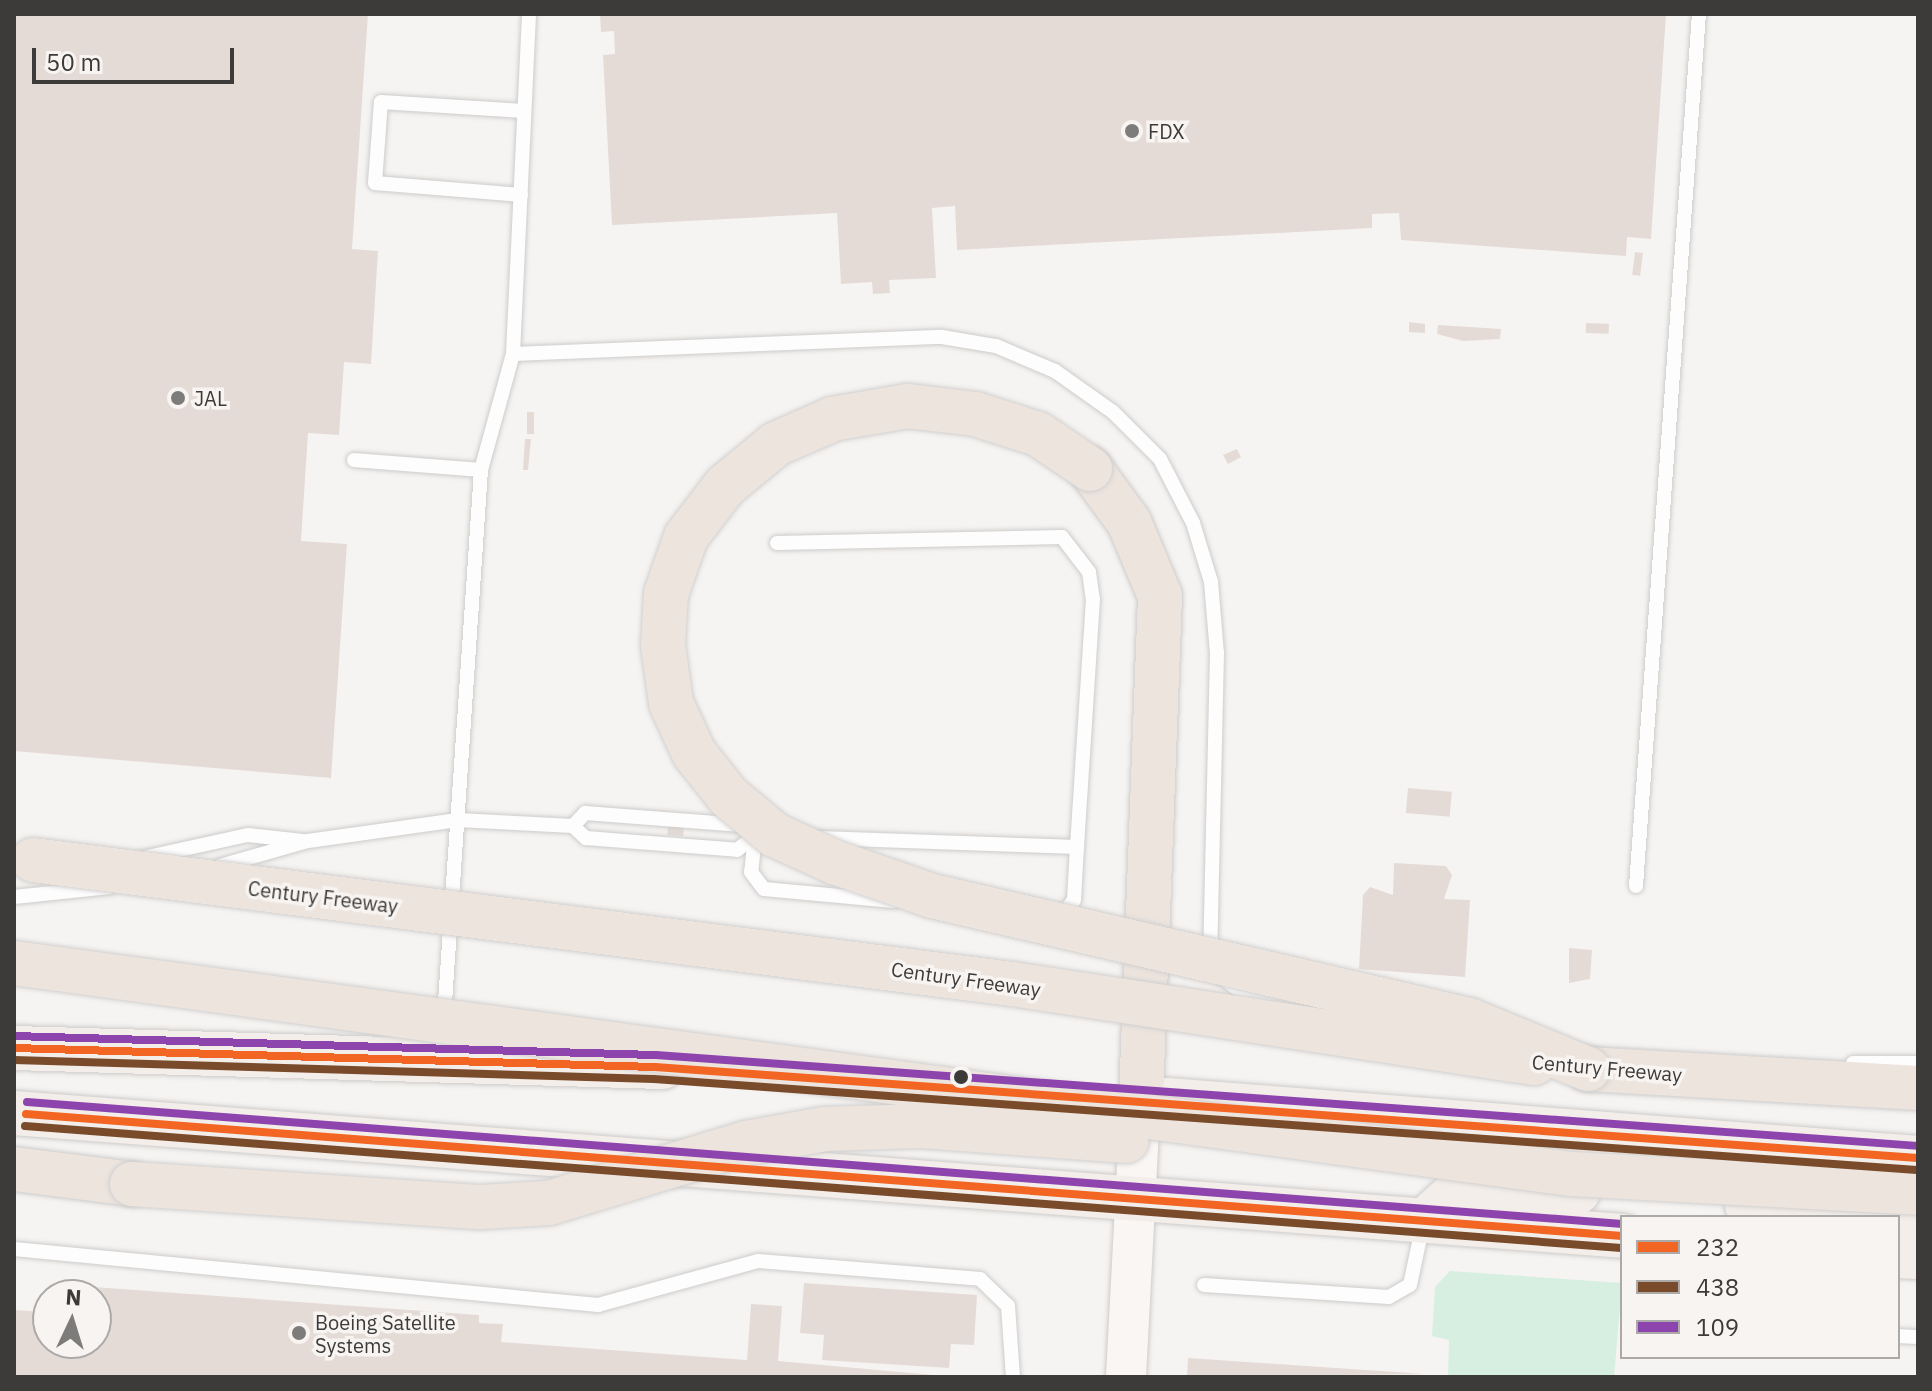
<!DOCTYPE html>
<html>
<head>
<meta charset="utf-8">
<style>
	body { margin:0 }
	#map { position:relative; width:1932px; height:1391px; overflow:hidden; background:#f6f4f2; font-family:"IBM Plex Sans",sans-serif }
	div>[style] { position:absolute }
	.green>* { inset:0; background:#d6efe0 }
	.building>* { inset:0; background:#e5dbd6; transform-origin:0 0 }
	.roads { filter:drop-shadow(0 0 2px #cdcccb) drop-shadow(0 0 2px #cdcccb) }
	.lane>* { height:14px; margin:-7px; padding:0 7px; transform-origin:7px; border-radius:7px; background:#fefdfd }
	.secondary>* { height:40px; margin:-20px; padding:0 20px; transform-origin:20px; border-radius:20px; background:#f9f6f4 }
	.primary>* { height:44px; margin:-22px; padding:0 22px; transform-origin:22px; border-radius:22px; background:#f3eeea }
	.highway>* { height:44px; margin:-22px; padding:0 22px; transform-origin:22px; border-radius:22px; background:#ede4de }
	.bridges { filter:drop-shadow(0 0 2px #d1d0cf) drop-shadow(0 0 2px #d1d0cf) }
	.highway-bridge>* { height:44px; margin:-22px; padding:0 22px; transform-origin:22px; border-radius:22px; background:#ede4de }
	.bus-1>* { height:8px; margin:-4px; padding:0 4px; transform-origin:4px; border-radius:4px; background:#f26522 }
	.bus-2>* { height:8px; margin:-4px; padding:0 4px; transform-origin:4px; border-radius:4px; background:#7a4b2a }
	.bus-3>* { height:8px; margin:-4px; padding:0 4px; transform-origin:4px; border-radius:4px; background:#8e44ad }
	.dots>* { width:22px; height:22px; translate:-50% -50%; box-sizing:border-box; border:4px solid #f7f4f1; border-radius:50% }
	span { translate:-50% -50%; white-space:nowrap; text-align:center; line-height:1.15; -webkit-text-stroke:7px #f7f4f1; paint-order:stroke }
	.poi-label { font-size:20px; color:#3c3b3a }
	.left { translate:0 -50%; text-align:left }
	.street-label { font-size:20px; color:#3c3b3a }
	.frame { position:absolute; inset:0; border:16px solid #3c3b3a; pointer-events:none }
	.legend { position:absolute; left:1620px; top:1215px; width:280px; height:144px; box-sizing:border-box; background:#f7f4f1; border:2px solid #acaaa8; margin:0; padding:10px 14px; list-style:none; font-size:24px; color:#3c3b3a }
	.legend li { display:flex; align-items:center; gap:16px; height:40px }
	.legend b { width:40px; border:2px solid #acaaa8 }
	.north { position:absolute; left:32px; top:1279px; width:80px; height:80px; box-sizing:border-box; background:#f7f4f1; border:2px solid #acaaa8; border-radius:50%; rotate:4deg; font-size:22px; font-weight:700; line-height:32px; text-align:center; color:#3c3b3a }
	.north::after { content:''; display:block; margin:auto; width:28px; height:36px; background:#7d7c7a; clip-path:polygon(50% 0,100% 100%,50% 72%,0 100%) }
	.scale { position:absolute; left:32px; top:48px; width:202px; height:36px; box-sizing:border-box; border:4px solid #3c3b3a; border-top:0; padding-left:10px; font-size:24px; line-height:28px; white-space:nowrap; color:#3c3b3a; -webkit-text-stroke:6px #f7f4f1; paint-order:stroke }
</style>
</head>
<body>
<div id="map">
	<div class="green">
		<i style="clip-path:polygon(1450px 1271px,1622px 1283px,1614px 1377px,1448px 1377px,1449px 1340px,1432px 1336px,1435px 1287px)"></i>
	</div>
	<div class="building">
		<i style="clip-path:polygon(14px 14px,368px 14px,352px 249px,378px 251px,371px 364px,344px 362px,339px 435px,308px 433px,301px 541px,347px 544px,331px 778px,14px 751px)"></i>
		<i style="clip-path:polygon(600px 14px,1666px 14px,1651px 239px,1627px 237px,1626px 256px,1401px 240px,1399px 213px,1372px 214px,1372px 228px,957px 250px,955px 206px,932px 208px,936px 278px,889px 280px,890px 293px,873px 294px,872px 282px,841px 284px,837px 213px,612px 225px,603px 55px,615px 54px,614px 31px,601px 32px)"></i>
		<i style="left:1635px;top:252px;width:8px;height:23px;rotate:7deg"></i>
		<i style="clip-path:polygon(1409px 322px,1425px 324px,1425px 333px,1409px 332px)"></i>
		<i style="left:1586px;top:323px;width:23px;height:10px;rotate:2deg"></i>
		<i style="clip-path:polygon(1438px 325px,1501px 329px,1500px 339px,1463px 341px,1437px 334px)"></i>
		<i style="left:527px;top:412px;width:7px;height:22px"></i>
		<i style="clip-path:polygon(525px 439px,531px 439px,528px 470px,523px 470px)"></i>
		<i style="clip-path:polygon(1237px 449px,1241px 457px,1228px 464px,1223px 455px)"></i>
		<i style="left:1408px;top:788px;width:44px;height:25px;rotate:5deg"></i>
		<i style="left:668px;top:825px;width:16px;height:10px;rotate:4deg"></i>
		<i style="clip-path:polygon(1394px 863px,1446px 866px,1452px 875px,1444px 899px,1470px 900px,1465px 977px,1359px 969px,1363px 895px,1370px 887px,1393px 895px)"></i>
		<i style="clip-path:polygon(1569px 948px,1592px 950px,1590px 979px,1569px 983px)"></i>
		<i style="clip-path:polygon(804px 1283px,977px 1295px,974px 1345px,951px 1344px,949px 1368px,822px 1360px,824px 1335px,800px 1333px)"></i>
		<i style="clip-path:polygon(80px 1286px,479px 1315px,479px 1323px,503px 1324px,501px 1342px,747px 1360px,751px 1304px,782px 1306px,778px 1361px,956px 1377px,14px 1377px,14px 1310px,48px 1312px,48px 1343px,96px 1343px,96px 1295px,79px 1295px)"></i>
		<i style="clip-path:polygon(1188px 1358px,1425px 1374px,1187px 1377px)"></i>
	</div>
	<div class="roads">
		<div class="lane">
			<i style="left:521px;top:195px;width:146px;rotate:-175.3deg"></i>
			<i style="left:375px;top:183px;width:81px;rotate:-85.8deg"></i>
			<i style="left:381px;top:102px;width:143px;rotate:3.6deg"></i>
			<i style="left:513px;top:354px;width:429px;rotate:-2.3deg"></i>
			<i style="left:942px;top:337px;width:55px;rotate:9.5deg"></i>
			<i style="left:996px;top:346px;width:64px;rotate:23deg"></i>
			<i style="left:1055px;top:371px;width:71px;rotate:35.3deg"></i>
			<i style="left:1113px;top:412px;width:66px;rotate:45deg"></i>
			<i style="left:1160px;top:459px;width:72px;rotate:62.7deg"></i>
			<i style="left:1193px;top:523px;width:62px;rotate:73deg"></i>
			<i style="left:1211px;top:582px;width:71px;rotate:85.2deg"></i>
			<i style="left:1217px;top:653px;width:300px;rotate:91.3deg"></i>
			<i style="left:354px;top:460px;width:127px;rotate:4.5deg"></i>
			<i style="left:777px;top:543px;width:285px;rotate:-1.2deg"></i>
			<i style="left:1062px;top:537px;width:44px;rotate:52.4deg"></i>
			<i style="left:1089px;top:572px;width:27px;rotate:82deg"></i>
			<i style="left:1093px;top:599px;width:249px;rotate:93.7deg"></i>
			<i style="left:1077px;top:847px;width:258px;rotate:-178deg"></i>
			<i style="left:573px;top:826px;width:18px;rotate:-47deg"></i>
			<i style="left:585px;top:813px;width:157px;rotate:4.4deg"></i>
			<i style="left:755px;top:836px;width:36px;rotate:96deg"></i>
			<i style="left:751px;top:872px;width:21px;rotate:53deg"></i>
			<i style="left:764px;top:889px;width:130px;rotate:5.3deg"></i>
			<i style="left:143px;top:858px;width:107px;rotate:-12.4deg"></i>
			<i style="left:248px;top:835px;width:55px;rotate:6.2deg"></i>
			<i style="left:220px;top:866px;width:91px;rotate:-15.9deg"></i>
			<i style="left:308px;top:841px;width:151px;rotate:-8deg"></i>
			<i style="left:458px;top:820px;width:115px;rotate:3deg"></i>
			<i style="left:573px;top:826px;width:18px;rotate:43deg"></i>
			<i style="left:586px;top:838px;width:151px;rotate:4.5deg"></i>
			<i style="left:737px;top:850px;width:23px;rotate:-38deg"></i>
			<i style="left:1636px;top:886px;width:874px;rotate:-85.87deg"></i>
			<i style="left:14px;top:897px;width:96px;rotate:-6deg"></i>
			<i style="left:1061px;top:917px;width:21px;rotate:-53deg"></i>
			<i style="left:1074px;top:900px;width:53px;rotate:-86.8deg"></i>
			<i style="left:1223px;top:978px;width:21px;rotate:37deg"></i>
			<i style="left:1240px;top:991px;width:65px;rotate:15.1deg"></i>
			<i style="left:444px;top:1017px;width:548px;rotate:-86.13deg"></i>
			<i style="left:481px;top:470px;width:120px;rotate:-74.6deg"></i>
			<i style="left:513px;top:354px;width:340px;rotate:-87.3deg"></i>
			<i style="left:1853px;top:1063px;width:65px"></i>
			<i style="left:14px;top:1249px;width:587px;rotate:5.48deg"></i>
			<i style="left:598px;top:1305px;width:166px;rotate:-15.4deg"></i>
			<i style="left:758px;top:1261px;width:223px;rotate:4.6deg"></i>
			<i style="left:980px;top:1279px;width:39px;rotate:44deg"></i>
			<i style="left:1008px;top:1306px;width:71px;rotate:86deg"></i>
			<i style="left:1204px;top:1285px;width:185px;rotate:3.7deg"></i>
			<i style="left:1389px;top:1297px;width:24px;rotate:-30deg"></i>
			<i style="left:1410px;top:1285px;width:62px;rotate:-78deg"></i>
			<i style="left:1898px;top:1336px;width:20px;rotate:3deg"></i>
		</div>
		<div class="secondary">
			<i style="left:1126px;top:1377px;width:271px;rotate:-87deg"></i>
		</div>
		<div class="primary">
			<i style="left:14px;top:1048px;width:649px;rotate:1.68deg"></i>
			<i style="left:1167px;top:1100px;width:753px;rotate:4.42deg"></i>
			<i style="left:14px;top:1113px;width:1613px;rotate:4.37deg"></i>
			<i style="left:1747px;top:1205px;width:171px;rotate:4deg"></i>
			<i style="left:1424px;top:1221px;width:43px;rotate:-42.2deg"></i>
			<i style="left:1456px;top:1192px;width:122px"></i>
			<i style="left:1898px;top:1256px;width:20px;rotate:3deg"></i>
		</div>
		<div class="highway">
			<i style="left:1090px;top:469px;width:66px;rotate:53.7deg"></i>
			<i style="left:1129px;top:522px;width:80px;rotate:67.3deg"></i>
			<i style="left:1160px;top:596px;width:502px;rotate:92.17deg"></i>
			<i style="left:1588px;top:1069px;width:331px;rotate:3.3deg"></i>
			<i style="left:14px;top:1169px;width:119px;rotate:7.2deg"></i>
		</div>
	</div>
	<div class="bridges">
		<div class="highway-bridge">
			<i style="left:1090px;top:469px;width:63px;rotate:-146.1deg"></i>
			<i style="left:1038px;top:434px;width:66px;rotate:-162.4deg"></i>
			<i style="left:975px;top:414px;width:67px;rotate:-173.2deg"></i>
			<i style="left:908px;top:406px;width:76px;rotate:170.2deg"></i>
			<i style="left:833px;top:419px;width:62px;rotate:156.3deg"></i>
			<i style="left:776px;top:444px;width:66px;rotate:140.5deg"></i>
			<i style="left:725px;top:486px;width:64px;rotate:127.4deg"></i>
			<i style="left:686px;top:537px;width:60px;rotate:109.3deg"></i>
			<i style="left:666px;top:594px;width:51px;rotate:93.4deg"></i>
			<i style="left:663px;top:645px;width:59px;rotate:82.1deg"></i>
			<i style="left:671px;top:703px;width:55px;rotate:65.3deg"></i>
			<i style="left:694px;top:753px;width:56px;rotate:51.5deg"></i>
			<i style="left:729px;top:797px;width:60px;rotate:39.6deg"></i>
			<i style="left:775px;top:835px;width:65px;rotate:24.6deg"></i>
			<i style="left:834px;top:862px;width:104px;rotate:19.1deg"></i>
			<i style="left:932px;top:896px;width:551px;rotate:13deg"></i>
			<i style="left:1469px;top:1020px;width:129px;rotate:22.4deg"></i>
			<i style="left:33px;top:860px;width:987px;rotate:7.22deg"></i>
			<i style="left:1012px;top:984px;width:528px;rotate:8.61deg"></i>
			<i style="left:14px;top:963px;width:1571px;rotate:7.72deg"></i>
			<i style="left:1571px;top:1174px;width:348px;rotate:3.1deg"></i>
			<i style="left:132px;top:1184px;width:350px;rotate:3.8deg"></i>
			<i style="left:481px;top:1207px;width:68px;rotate:-3.4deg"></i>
			<i style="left:549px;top:1203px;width:207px;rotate:-16.9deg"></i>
			<i style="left:747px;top:1143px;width:79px;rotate:-10.2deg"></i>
			<i style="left:825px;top:1129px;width:94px;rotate:-1.8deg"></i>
			<i style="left:919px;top:1126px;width:208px;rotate:4.1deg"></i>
		</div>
	</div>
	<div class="bus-1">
		<i style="left:14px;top:1048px;width:641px;rotate:1.7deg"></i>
		<i style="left:655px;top:1067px;width:1266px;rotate:4.12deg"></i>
		<i style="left:26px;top:1114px;width:1601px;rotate:4.37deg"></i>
	</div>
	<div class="bus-2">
		<i style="left:14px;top:1060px;width:640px;rotate:1.7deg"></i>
		<i style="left:654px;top:1079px;width:1266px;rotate:4.12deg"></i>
		<i style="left:25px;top:1126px;width:1601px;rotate:4.37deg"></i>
	</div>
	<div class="bus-3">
		<i style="left:14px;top:1036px;width:642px;rotate:1.7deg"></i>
		<i style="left:656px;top:1055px;width:1265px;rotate:4.12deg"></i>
		<i style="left:27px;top:1102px;width:1600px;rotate:4.37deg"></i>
	</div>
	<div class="dots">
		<i style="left:1132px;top:131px;background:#7d7c7a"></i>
		<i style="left:178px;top:398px;background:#7d7c7a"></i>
		<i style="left:961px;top:1077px;background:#3c3b3a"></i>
		<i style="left:299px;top:1333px;background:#7d7c7a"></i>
	</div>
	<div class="poi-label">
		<span class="left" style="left:1148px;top:131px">FDX</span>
		<span class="left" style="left:194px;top:398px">JAL</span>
		<span class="left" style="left:315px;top:1334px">Boeing Satellite<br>Systems</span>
	</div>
	<div class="street-label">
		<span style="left:323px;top:897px;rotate:7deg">Century Freeway</span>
		<span style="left:966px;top:979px;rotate:8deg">Century Freeway</span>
		<span style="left:1607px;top:1068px;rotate:5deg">Century Freeway</span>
	</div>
	<div class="frame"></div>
	<ul class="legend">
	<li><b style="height:10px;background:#f26522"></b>232</li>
	<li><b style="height:10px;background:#7a4b2a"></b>438</li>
	<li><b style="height:10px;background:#8e44ad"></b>109</li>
	</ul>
	<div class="north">N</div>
	<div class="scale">50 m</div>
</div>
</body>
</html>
